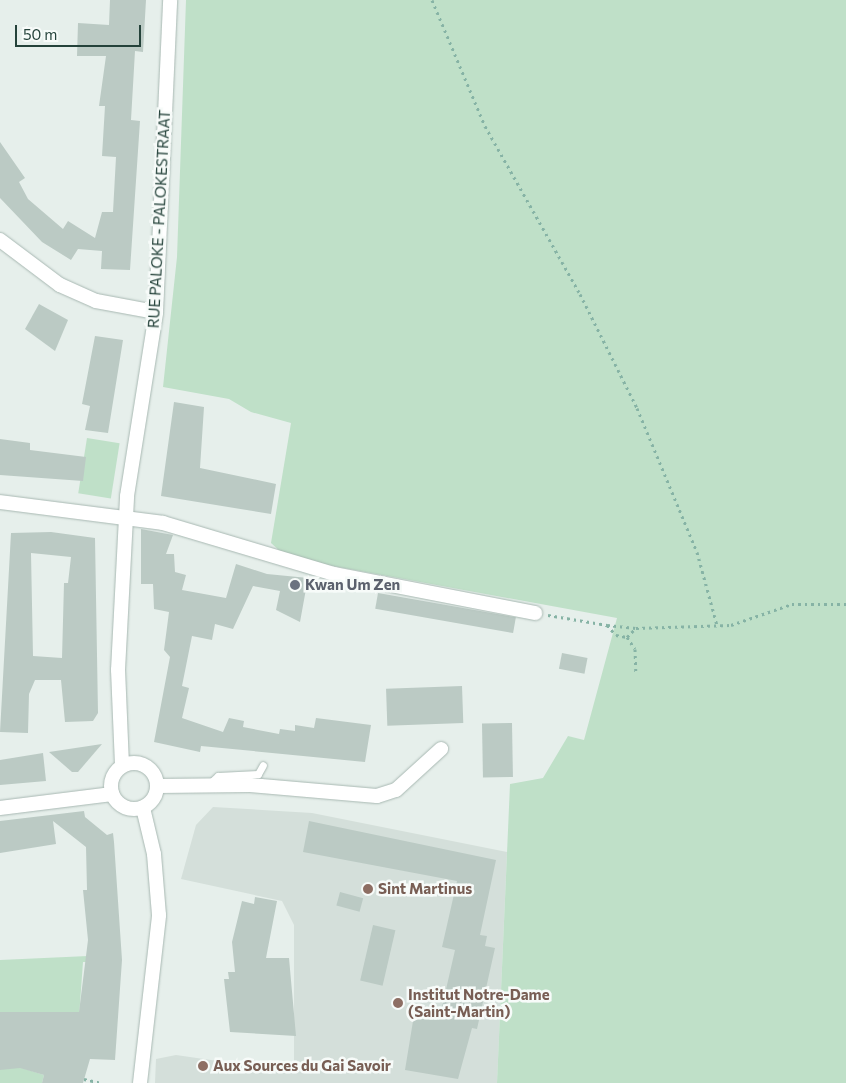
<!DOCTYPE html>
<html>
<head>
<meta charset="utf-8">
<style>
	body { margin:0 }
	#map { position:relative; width:846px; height:1083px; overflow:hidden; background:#e6efeb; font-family:Commissioner,sans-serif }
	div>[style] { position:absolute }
	.built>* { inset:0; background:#d4dfda }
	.green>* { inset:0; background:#bfe0c8; transform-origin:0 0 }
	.building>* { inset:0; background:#bbcac4; transform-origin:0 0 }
	.path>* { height:3px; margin-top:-1.5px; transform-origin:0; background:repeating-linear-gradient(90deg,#86b3a5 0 2.5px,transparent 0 6.5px) }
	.roads { filter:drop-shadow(0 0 1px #a8b8b2) drop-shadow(0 0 1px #a8b8b2) }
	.service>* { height:7px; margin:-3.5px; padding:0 3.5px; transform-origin:3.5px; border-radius:3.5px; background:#fff }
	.minor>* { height:14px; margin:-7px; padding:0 7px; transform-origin:7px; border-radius:7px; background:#fff }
	.minor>.ring { margin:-7px; padding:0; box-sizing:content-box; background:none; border:14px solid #fff; border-radius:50% }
	.dots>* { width:14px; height:14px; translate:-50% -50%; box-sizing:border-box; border:2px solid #f7fbf9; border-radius:50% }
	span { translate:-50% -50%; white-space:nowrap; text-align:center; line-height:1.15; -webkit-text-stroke:5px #f7fbf9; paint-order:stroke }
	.street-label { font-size:15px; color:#24423a }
	.worship-label { font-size:15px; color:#5b616d; font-weight:700 }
	.left { translate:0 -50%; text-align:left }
	.education-label { font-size:15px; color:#785e54; font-weight:700 }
	.scale { position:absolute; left:15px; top:25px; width:126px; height:22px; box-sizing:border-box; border:2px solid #24423a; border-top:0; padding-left:6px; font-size:15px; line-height:18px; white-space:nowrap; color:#24423a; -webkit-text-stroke:4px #f7fbf9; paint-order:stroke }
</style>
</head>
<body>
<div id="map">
	<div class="built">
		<i style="clip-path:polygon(213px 807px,312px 813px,507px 852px,497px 1083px,155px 1083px,156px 1059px,176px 1055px,294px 1072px,294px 925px,282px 901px,181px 879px,196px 825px)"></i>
	</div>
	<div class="green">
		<i style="clip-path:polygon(186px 0,846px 0,846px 1083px,497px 1083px,510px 784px,543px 778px,568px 736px,584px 740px,617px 618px,311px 562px,282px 553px,271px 543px,291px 423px,251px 412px,229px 399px,163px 387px,177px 257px)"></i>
		<i style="left:87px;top:438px;width:33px;height:56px;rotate:9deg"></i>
		<i style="clip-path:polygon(88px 956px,88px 962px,83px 962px,78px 1031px,64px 1012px,0 1012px,0 960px)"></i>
		<i style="clip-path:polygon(19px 1067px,44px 1075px,42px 1083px,0 1083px,0 1069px)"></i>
	</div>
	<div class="building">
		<i style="clip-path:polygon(110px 0,146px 0,143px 52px,135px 51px,131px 120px,140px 121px,130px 270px,101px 269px,102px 251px,78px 249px,71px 260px,42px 242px,0 198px,0 142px,25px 178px,19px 182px,28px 199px,63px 229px,68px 221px,95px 238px,102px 212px,113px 212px,116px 157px,102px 156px,105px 106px,99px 106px,106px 56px,77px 56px,78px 23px,109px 25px)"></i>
		<i style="clip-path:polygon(39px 304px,68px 320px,55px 351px,25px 329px)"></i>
		<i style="clip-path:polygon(95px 336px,123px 340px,108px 433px,85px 430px,90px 406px,82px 404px)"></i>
		<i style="clip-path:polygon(174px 402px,204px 407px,200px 468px,276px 484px,271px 514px,161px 496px)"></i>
		<i style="clip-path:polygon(0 439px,30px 443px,30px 450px,86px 457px,83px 481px,0 475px)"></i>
		<i style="clip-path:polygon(141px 529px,173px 535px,166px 554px,174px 554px,175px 572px,186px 575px,182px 590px,226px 598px,236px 564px,267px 574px,308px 578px,300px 622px,276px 610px,280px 591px,253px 586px,233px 629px,215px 624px,212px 640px,192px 636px,182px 686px,189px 688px,182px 718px,223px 732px,229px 718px,244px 721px,243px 727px,279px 734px,280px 729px,295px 731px,295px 725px,314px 728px,316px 718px,371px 725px,365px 762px,201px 746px,200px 752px,154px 742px,170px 657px,164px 650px,169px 612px,154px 609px,153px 584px,141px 584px)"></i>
		<i style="clip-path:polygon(evenodd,51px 532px,95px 538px,98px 713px,93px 721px,65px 722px,61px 680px,35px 680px,29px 694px,28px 733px,0 732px,11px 533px,51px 532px,31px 553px,71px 557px,68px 583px,64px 583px,62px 658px,33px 656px,31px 553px)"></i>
		<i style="left:378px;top:593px;width:140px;height:16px;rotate:10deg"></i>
		<i style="left:562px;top:653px;width:26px;height:16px;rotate:11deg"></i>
		<i style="left:462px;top:686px;width:37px;height:76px;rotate:88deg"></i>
		<i style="left:512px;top:723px;width:54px;height:30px;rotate:89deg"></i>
		<i style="clip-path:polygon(102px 744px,78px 772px,72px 772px,49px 752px)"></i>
		<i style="clip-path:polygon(43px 753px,46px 781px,0 785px,0 760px)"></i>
		<i style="clip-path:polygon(84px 811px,85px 817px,107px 835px,113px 833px,114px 842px,122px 960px,115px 1060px,90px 1059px,83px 1083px,42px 1083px,44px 1075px,20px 1068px,0 1070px,0 1012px,79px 1012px,88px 940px,83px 890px,87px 890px,86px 847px,53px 821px,56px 844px,0 853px,0 821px)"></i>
		<i style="clip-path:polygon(309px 821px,496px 860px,480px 935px,487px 936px,485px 946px,495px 948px,477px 1029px,472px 1028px,458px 1079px,405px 1070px,414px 1015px,439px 1020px,455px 950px,442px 947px,457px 881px,303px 852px)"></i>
		<i style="left:340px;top:892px;width:24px;height:14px;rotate:15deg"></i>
		<i style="clip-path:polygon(255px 897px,277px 901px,266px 958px,289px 958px,296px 1036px,230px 1032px,224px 979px,229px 979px,228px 972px,235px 972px,232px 942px,242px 901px,254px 904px)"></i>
		<i style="left:373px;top:925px;width:23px;height:57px;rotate:13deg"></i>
	</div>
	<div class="path">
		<i style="left:432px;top:0;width:137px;rotate:67.2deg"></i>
		<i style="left:485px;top:126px;width:193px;rotate:60.5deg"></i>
		<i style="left:580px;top:294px;width:127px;rotate:63.4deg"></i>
		<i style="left:637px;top:408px;width:156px;rotate:67.4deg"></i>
		<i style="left:697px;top:552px;width:76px;rotate:74.7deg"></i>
		<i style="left:548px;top:615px;width:60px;rotate:9.6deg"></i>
		<i style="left:607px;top:625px;width:13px;rotate:48deg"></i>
		<i style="left:616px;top:635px;width:11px;rotate:10deg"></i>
		<i style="left:627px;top:637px;width:13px;rotate:-45deg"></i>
		<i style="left:636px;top:628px;width:95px;rotate:-1.8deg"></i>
		<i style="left:731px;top:625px;width:65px;rotate:-19deg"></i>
		<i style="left:792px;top:604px;width:54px"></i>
		<i style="left:607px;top:625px;width:29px;rotate:6deg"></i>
		<i style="left:627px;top:637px;width:14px;rotate:56deg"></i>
		<i style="left:635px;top:649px;width:24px;rotate:88deg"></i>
		<i style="left:84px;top:1079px;width:17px;rotate:13deg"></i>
	</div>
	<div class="roads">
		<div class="service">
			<i style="left:209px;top:784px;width:12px;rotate:-42deg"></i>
			<i style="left:218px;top:776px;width:40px;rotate:-2.9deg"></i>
			<i style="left:258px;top:774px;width:10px;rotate:-61deg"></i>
		</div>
		<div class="minor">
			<i style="left:0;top:240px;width:75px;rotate:36.9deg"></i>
			<i style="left:60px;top:285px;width:39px;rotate:24deg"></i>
			<i style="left:96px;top:301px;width:61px;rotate:10.4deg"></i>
			<i style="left:0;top:502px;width:164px;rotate:7.3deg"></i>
			<i style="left:163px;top:523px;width:178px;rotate:16.6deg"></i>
			<i style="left:334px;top:574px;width:205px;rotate:11deg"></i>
			<i class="ring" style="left:111px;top:763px;width:32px;height:32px"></i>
			<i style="left:122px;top:765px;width:95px;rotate:-92.4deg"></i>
			<i style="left:118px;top:670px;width:174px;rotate:-87deg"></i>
			<i style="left:127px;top:496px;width:186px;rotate:-81deg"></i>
			<i style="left:156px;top:312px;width:312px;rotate:-87.4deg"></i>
			<i style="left:158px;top:786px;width:92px;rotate:-0.6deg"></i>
			<i style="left:250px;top:785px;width:127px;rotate:5deg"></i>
			<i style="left:377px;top:796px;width:20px;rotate:-18deg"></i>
			<i style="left:396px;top:790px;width:61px;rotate:-42.3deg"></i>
			<i style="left:0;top:808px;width:113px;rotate:-7.1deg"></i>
			<i style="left:140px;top:1083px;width:169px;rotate:-83.5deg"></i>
			<i style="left:159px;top:915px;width:61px;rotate:-94.7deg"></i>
			<i style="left:154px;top:854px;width:47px;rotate:-103.4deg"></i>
		</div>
	</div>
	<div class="dots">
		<i style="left:295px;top:585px;background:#6b7280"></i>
		<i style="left:368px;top:889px;background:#8d6e63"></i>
		<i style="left:398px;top:1003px;background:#8d6e63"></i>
		<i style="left:203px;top:1066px;background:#8d6e63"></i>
	</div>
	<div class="street-label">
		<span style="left:159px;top:219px;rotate:-87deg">RUE PALOKE - PALOKESTRAAT</span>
	</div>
	<div class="worship-label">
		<span class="left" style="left:305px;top:585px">Kwan Um Zen</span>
	</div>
	<div class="education-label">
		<span class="left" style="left:378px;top:889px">Sint Martinus</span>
		<span class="left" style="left:408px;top:1003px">Institut Notre-Dame<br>(Saint-Martin)</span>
		<span class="left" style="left:213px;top:1066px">Aux Sources du Gai Savoir</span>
	</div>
	<div class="scale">50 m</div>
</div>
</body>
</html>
